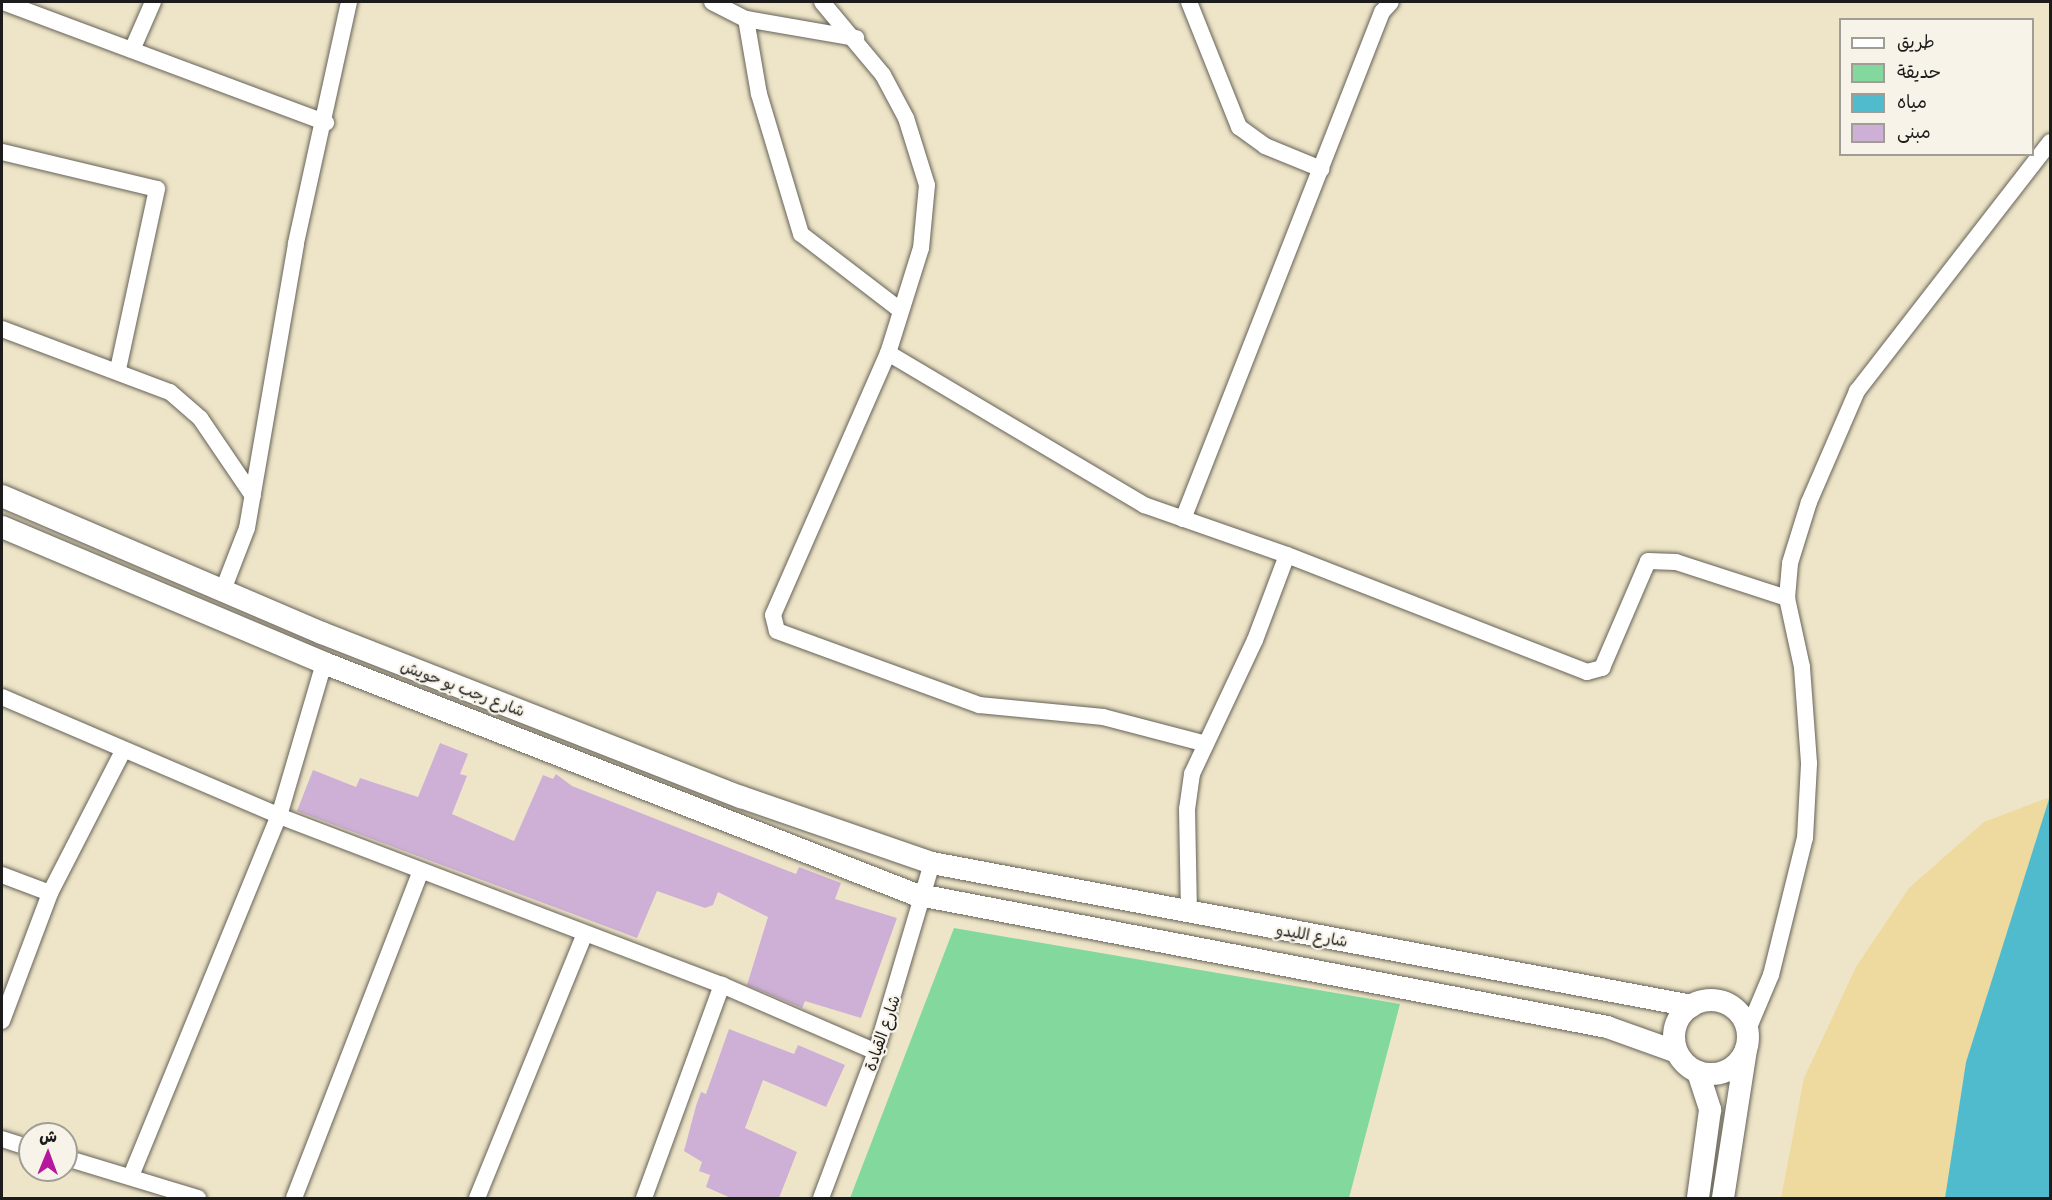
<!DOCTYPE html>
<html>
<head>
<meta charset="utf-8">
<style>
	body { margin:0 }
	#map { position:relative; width:2052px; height:1200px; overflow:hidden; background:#eee5c8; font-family:Delius,"Playpen Sans Arabic",sans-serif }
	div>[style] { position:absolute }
	.green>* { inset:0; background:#83d99d }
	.sand>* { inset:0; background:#eeda9e }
	.water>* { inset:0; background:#51bbce }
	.building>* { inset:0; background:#ceb0d6 }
	.roads { filter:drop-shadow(0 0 2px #666258) drop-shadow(0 0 2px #666258) }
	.street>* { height:16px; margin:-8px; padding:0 8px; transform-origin:8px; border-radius:8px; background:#fff }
	.secondary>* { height:22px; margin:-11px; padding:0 11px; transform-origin:11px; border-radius:11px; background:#fff }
	.secondary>.ring { margin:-11px; padding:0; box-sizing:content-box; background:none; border:22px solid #fff; border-radius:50% }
	span { translate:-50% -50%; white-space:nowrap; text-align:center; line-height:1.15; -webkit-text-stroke:4.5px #f7f3e8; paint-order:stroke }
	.street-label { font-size:16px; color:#1c1c1c }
	.frame { position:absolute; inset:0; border:3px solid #1c1c1c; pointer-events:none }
	.legend { position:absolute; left:1839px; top:18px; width:195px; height:138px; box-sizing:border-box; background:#f7f3e8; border:2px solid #9f9d96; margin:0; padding:8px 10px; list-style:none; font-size:18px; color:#1c1c1c }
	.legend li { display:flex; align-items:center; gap:12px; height:30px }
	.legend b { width:30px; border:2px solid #9f9d96 }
	.north { position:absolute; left:18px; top:1122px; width:60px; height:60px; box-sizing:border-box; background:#f7f3e8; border:2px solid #9f9d96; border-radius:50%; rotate:1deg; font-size:16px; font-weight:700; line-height:24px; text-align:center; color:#1c1c1c }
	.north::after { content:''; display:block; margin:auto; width:21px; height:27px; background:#b5179e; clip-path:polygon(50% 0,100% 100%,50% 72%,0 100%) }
</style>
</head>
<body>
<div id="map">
	<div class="green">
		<i style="clip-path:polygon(954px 928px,1400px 1004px,1349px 1198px,850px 1198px)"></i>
	</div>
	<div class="sand">
		<i style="clip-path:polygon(2050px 797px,1966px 1062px,1945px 1198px,1781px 1198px,1804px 1078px,1856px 967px,1909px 888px,1984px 822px)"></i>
	</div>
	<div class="water">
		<i style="clip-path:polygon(2050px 796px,2050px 1198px,1945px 1198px,1966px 1062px)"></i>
	</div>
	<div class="building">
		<i style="clip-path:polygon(440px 743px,468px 754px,460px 774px,467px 776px,452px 814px,514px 841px,543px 775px,553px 779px,556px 774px,572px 786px,796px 874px,799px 867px,841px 883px,835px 899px,897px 918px,861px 1018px,805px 1001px,802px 1008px,747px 985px,768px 917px,718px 892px,713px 905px,705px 908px,657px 891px,637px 938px,297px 811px,313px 770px,356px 787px,360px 778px,418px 797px)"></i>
		<i style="clip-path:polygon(729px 1029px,794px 1054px,798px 1045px,845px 1065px,826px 1107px,763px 1080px,745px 1128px,797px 1152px,779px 1198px,731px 1198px,706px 1187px,710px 1175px,699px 1171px,702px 1162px,684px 1151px,696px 1106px,701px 1092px,706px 1094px)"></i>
	</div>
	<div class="roads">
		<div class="street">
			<i style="left:3px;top:2px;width:345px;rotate:20.5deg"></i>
			<i style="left:712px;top:2px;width:38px;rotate:27deg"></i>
			<i style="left:746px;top:19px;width:112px;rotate:9.8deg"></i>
			<i style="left:822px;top:2px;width:95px;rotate:50.1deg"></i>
			<i style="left:883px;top:75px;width:49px;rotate:61.9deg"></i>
			<i style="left:906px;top:118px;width:70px;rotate:72.6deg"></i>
			<i style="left:927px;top:185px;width:63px;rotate:95.4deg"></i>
			<i style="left:921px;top:248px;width:110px;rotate:107.4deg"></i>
			<i style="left:888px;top:353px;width:298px;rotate:30.7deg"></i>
			<i style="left:1144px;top:505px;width:151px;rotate:19.3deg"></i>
			<i style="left:1287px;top:555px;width:91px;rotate:110.6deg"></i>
			<i style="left:1255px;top:640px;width:148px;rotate:115.2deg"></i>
			<i style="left:1192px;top:774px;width:35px;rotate:98deg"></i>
			<i style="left:1187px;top:809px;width:104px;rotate:88.9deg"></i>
			<i style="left:1189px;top:2px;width:135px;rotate:68.2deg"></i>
			<i style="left:1239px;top:127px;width:32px;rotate:36deg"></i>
			<i style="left:1265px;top:146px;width:61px;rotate:22.3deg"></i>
			<i style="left:746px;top:19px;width:76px;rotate:80.2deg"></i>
			<i style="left:759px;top:94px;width:146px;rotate:73.3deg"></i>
			<i style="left:801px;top:234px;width:125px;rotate:37.5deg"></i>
			<i style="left:132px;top:50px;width:52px;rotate:-66.4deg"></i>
			<i style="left:2px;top:152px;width:159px;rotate:13.4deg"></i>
			<i style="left:157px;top:189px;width:184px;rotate:102.2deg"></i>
			<i style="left:2px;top:329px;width:179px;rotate:20.6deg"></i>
			<i style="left:170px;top:392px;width:40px;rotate:41deg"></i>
			<i style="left:200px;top:418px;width:94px;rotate:55.8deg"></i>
			<i style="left:888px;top:353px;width:286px;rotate:113.7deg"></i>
			<i style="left:773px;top:615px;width:16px;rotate:76deg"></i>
			<i style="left:777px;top:631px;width:215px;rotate:20.1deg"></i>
			<i style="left:979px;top:705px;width:125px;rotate:5.5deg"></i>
			<i style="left:1103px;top:717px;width:103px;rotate:14.6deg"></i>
			<i style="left:1183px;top:519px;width:545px;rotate:-68.57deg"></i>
			<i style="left:1382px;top:12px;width:13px;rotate:-48deg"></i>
			<i style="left:1287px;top:555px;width:322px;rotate:21.3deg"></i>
			<i style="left:1587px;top:672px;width:16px;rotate:-15deg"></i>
			<i style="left:1602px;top:668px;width:116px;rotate:-66.7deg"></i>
			<i style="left:1648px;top:561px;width:28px;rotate:2deg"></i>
			<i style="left:1676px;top:562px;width:117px;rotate:18deg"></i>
			<i style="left:223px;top:590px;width:66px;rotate:-68.8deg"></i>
			<i style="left:247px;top:528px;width:289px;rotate:-80.2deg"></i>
			<i style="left:296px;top:243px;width:247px;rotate:-77.6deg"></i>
			<i style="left:2px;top:697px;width:301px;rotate:23.2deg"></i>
			<i style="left:279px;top:816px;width:474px;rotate:20.9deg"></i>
			<i style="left:722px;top:985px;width:168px;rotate:23.5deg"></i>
			<i style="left:2px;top:875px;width:51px;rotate:20.6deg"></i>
			<i style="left:2px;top:1021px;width:137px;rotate:-69.4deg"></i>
			<i style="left:50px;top:893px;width:160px;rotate:-62.8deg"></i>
			<i style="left:1747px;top:1032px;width:62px;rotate:-67.2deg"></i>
			<i style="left:1771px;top:975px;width:141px;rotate:-76.1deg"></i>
			<i style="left:1805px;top:838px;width:75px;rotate:-86.9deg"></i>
			<i style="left:1809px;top:763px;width:96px;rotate:-94.2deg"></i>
			<i style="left:1802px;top:667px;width:71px;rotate:-102.3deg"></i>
			<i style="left:1787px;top:598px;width:35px;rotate:-85deg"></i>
			<i style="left:1790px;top:563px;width:64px;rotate:-72.7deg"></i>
			<i style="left:1809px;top:502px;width:121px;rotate:-66.6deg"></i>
			<i style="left:1857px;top:391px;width:315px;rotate:-52.2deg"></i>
			<i style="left:2px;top:1139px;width:29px;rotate:18deg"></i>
			<i style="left:66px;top:1158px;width:138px;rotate:16.9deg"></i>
			<i style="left:131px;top:1176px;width:389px;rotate:-67.7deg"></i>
			<i style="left:279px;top:816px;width:159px;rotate:-73.6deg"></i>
			<i style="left:294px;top:1198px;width:351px;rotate:-68.8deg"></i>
			<i style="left:477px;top:1198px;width:283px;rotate:-67.8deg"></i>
			<i style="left:644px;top:1198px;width:227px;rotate:-69.9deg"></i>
			<i style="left:821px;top:1198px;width:156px;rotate:-69.4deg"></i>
			<i style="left:876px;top:1052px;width:197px;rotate:-73.5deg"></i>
		</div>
		<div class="secondary">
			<i style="left:2px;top:496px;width:348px;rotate:23.2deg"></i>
			<i style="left:322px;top:633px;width:450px;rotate:21.4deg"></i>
			<i style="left:741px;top:797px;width:202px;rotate:19.1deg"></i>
			<i style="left:932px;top:863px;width:773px;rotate:10.66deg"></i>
			<i style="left:2px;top:527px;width:350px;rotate:22.9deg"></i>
			<i style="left:324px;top:663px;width:634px;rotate:21.38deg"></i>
			<i style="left:914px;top:894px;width:706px;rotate:10.86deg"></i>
			<i style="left:1607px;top:1027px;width:74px;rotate:19.7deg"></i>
			<i class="ring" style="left:1674px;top:1000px;width:52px;height:52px"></i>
			<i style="left:1698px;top:1072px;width:40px;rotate:72deg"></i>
			<i style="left:1710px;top:1110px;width:89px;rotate:97.8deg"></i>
			<i style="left:1723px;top:1198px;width:151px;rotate:-81.2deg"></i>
		</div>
	</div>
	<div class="street-label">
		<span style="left:463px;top:688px;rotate:21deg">شارع رجب بو حويش</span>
		<span style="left:1312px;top:935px;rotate:10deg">شارع الليدو</span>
		<span style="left:882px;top:1033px;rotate:-71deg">شارع القيادة</span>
	</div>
	<div class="frame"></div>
	<ul class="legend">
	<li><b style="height:8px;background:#fff"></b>طريق</li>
	<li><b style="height:16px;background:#83d99d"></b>حديقة</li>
	<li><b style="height:16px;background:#51bbce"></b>مياه</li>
	<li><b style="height:16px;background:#ceb0d6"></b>مبنى</li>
	</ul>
	<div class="north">ش</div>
</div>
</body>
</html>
